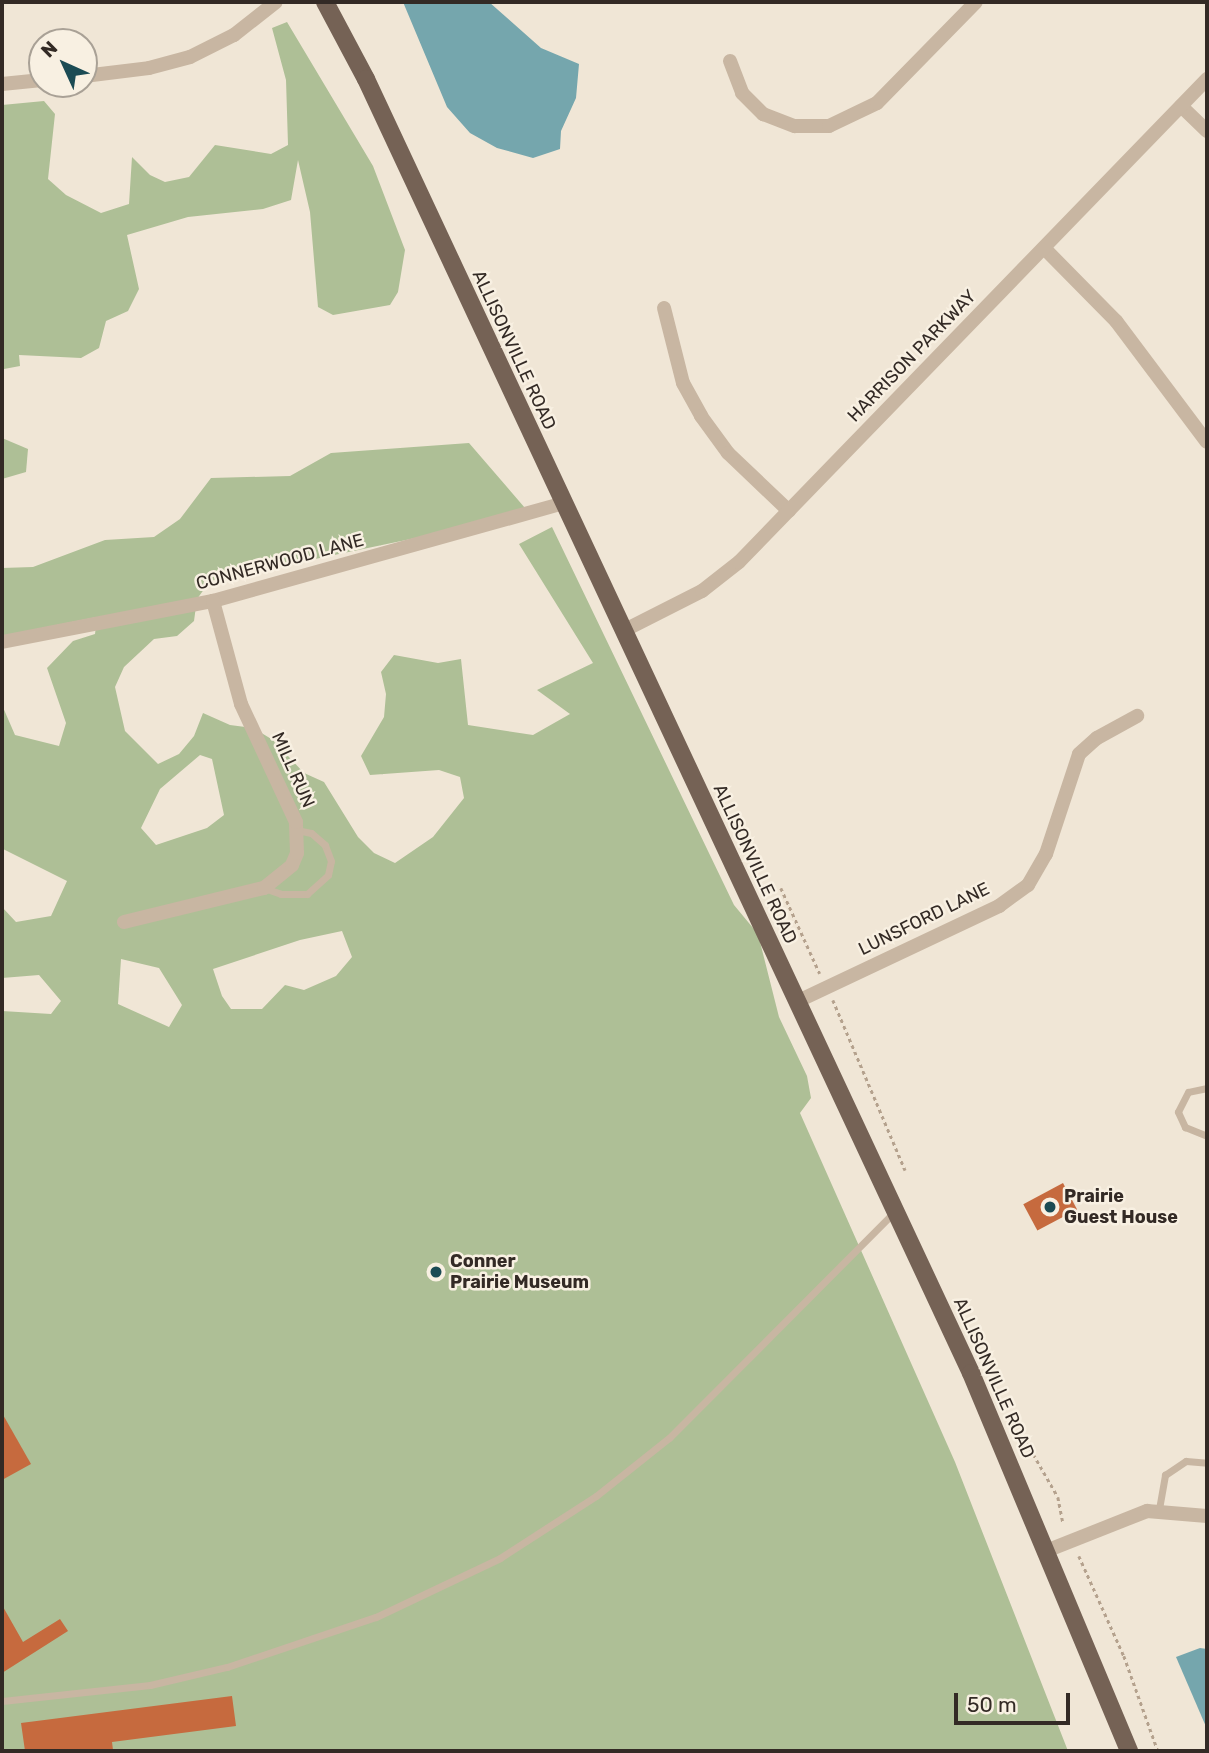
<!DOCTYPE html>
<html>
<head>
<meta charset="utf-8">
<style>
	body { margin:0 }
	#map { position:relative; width:1209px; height:1753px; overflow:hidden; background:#f0e6d6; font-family:Rubik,sans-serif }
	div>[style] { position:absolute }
	.green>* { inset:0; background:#aebf96 }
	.water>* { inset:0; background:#75a6ad }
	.building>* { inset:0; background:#c66a3e; transform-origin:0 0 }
	.path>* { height:2.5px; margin-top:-1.25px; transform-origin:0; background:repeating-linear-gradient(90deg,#b4a18d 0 3.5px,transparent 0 7px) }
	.lane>* { height:7px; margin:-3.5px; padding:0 3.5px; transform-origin:3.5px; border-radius:3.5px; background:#c8b6a2 }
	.street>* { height:14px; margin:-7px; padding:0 7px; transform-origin:7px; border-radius:7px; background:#c8b6a2 }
	.primary>* { height:18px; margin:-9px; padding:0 9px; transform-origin:9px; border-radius:9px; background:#756255 }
	.dots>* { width:19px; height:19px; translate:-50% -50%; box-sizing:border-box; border:4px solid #f8f0e2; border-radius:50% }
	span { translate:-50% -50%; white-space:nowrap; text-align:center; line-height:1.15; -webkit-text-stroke:5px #f8f0e2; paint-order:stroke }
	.street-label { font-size:18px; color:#332a25 }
	.poi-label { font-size:18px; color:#332a25; font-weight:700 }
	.left { translate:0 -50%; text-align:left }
	.frame { position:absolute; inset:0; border:4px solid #332a25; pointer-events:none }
	.north { position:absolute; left:28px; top:28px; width:70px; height:70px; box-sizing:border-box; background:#f8f0e2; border:2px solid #a9a196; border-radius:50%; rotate:315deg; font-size:19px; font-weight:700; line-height:28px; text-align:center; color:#332a25 }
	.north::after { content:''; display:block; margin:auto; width:24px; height:32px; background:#1b4b54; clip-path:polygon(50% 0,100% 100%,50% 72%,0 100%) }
	.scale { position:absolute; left:954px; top:1693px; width:116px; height:32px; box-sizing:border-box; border:4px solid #332a25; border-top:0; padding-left:9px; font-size:21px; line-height:24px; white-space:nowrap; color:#332a25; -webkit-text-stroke:5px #f8f0e2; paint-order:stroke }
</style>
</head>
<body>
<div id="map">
	<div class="green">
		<i style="clip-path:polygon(287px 22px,373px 166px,405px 250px,398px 292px,390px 305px,333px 315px,318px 307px,310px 212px,298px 160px,291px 200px,263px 209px,188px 217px,127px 235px,139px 289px,128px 311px,106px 321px,99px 348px,81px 358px,19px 355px,20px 366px,4px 369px,2px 105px,44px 101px,55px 114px,48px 179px,66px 195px,101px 213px,129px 204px,132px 157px,150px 175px,165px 182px,189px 177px,215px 145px,271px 154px,288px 145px,286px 80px,272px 28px)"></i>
		<i style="clip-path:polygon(2px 438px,28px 449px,26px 472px,2px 479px)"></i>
		<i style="clip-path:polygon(evenodd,469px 443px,525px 508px,430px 535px,210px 581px,197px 599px,194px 621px,177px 636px,154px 639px,124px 667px,115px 687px,125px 731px,158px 764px,179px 754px,194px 736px,203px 713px,230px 725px,253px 728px,273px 740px,304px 773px,324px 782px,358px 837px,374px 853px,395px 863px,433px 837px,464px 798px,460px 777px,439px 770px,370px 775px,361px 756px,384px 717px,386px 694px,381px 672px,394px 655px,438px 663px,461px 659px,468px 725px,533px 735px,570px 714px,537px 690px,593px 663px,519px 544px,552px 527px,734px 905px,758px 934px,779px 1017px,807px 1076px,811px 1098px,800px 1113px,955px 1462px,1068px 1751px,2px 1751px,2px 1011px,51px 1014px,61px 1001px,39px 975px,2px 978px,2px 907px,16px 922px,51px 916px,67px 881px,3px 849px,2px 857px,2px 705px,15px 735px,59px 746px,66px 723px,47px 668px,73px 641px,95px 634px,97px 617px,2px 636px,2px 568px,33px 567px,105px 540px,154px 537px,180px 519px,211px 478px,290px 476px,331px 453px,469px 443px,200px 755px,212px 759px,224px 815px,207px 828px,156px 845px,141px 828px,160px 789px,200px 755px,469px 443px,342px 931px,352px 957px,336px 976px,304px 990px,285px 985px,262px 1009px,231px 1009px,222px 996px,213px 969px,300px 940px,342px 931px,469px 443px,121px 959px,159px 968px,182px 1005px,169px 1027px,118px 1004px,121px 959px)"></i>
	</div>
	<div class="water">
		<i style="clip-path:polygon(403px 2px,489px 2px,541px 48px,579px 64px,576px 98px,561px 131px,560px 149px,533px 158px,497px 148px,470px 133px,447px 107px)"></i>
		<i style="clip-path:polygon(1200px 1648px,1207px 1649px,1207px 1729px,1176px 1657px)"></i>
	</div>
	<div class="building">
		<i style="left:1063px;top:1183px;width:30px;height:45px;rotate:62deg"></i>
		<i style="clip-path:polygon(2px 1413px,31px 1464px,2px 1480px)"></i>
		<i style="clip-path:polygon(2px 1605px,23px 1642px,60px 1619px,68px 1631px,2px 1673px)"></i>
		<i style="clip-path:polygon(232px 1696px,236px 1726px,112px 1742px,113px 1750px,104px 1751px,25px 1751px,21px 1723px)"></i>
	</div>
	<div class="path">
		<i style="left:781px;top:888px;width:94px;rotate:65.6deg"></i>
		<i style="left:833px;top:1000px;width:185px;rotate:67deg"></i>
		<i style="left:1023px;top:1436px;width:70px;rotate:60.2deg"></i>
		<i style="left:1058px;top:1497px;width:25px;rotate:79deg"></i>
		<i style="left:1079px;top:1556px;width:110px;rotate:65.8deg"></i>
		<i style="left:1124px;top:1656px;width:101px;rotate:70.3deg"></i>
	</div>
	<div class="lane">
		<i style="left:264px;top:888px;width:18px;rotate:19deg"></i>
		<i style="left:281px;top:894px;width:26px"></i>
		<i style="left:307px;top:894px;width:28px;rotate:-42deg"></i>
		<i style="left:328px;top:875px;width:14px;rotate:-78deg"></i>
		<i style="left:331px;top:861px;width:17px;rotate:-111deg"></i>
		<i style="left:325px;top:845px;width:18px;rotate:-139deg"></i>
		<i style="left:311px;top:833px;width:14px;rotate:-168deg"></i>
		<i style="left:1207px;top:1088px;width:19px;rotate:168deg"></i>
		<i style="left:1188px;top:1092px;width:22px;rotate:117deg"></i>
		<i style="left:1178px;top:1112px;width:17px;rotate:65deg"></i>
		<i style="left:1185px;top:1127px;width:24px;rotate:22deg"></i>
		<i style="left:1159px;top:1509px;width:35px;rotate:-80deg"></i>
		<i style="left:1165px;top:1475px;width:25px;rotate:-34deg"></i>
		<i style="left:1186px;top:1461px;width:21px;rotate:5deg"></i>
		<i style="left:2px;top:1701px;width:149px;rotate:-6.2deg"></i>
		<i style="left:150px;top:1685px;width:79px;rotate:-13.2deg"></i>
		<i style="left:227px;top:1667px;width:157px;rotate:-18.6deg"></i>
		<i style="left:376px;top:1617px;width:137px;rotate:-25.4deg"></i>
		<i style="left:500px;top:1558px;width:114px;rotate:-32.9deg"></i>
		<i style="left:596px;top:1496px;width:93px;rotate:-38.5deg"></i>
		<i style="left:669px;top:1438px;width:319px;rotate:-45.1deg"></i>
	</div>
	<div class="street">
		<i style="left:730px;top:61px;width:34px;rotate:69deg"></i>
		<i style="left:742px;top:93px;width:30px;rotate:45deg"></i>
		<i style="left:763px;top:114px;width:34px;rotate:21deg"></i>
		<i style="left:795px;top:126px;width:34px"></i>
		<i style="left:829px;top:126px;width:53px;rotate:-25.6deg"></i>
		<i style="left:877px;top:103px;width:141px;rotate:-45.6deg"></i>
		<i style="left:84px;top:76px;width:65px;rotate:-7deg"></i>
		<i style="left:149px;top:68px;width:42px;rotate:-15deg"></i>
		<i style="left:190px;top:57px;width:49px;rotate:-26.6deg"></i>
		<i style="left:234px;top:35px;width:53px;rotate:-38.2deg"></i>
		<i style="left:2px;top:84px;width:40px;rotate:-5.7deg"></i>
		<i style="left:1181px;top:106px;width:36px;rotate:44deg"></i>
		<i style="left:1044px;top:248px;width:103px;rotate:45.4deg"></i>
		<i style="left:1116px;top:321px;width:151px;rotate:53.1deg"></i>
		<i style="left:664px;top:308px;width:77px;rotate:75.8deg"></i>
		<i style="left:683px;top:383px;width:38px;rotate:61deg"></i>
		<i style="left:701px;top:416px;width:46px;rotate:53.9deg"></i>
		<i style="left:728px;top:453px;width:84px;rotate:43.6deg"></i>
		<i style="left:623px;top:631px;width:89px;rotate:-26.9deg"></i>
		<i style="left:702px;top:591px;width:47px;rotate:-38.1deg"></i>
		<i style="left:739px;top:562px;width:673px;rotate:-45.9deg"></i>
		<i style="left:2px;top:642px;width:215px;rotate:-11deg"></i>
		<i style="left:213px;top:601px;width:363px;rotate:-15.6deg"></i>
		<i style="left:124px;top:922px;width:144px;rotate:-13.7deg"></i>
		<i style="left:264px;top:888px;width:36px;rotate:-39deg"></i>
		<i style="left:292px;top:865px;width:13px;rotate:-67deg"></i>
		<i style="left:297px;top:853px;width:31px;rotate:-92deg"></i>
		<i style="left:296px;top:822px;width:130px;rotate:-115deg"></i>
		<i style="left:241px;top:704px;width:107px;rotate:-105.2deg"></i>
		<i style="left:796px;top:1002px;width:225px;rotate:-25.3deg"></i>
		<i style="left:999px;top:906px;width:36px;rotate:-36deg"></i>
		<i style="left:1028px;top:885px;width:36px;rotate:-60deg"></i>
		<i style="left:1046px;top:854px;width:105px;rotate:-71.7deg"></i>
		<i style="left:1079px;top:754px;width:24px;rotate:-42deg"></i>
		<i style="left:1097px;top:738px;width:46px;rotate:-28.8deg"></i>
		<i style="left:1046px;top:1551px;width:109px;rotate:-21.6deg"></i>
		<i style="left:1147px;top:1511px;width:60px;rotate:4.8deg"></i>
	</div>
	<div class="primary">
		<i style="left:325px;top:2px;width:87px;rotate:62deg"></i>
		<i style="left:366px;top:79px;width:1428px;rotate:64.94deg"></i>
		<i style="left:971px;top:1373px;width:410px;rotate:67.3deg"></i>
	</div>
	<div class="dots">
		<i style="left:1050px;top:1207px;background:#1b4b54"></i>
		<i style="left:436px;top:1272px;background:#1b4b54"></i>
	</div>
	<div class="street-label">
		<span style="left:514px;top:350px;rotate:65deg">ALLISONVILLE ROAD</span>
		<span style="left:912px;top:356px;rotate:-46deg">HARRISON PARKWAY</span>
		<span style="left:280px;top:562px;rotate:-15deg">CONNERWOOD LANE</span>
		<span style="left:293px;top:770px;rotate:66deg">MILL RUN</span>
		<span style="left:755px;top:864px;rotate:65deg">ALLISONVILLE ROAD</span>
		<span style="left:924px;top:919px;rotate:-26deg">LUNSFORD LANE</span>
		<span style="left:994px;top:1378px;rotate:66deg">ALLISONVILLE ROAD</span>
	</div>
	<div class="poi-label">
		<span class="left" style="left:1064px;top:1207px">Prairie<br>Guest House</span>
		<span class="left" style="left:450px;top:1272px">Conner<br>Prairie Museum</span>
	</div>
	<div class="frame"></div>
	<div class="north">N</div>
	<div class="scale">50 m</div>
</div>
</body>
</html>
